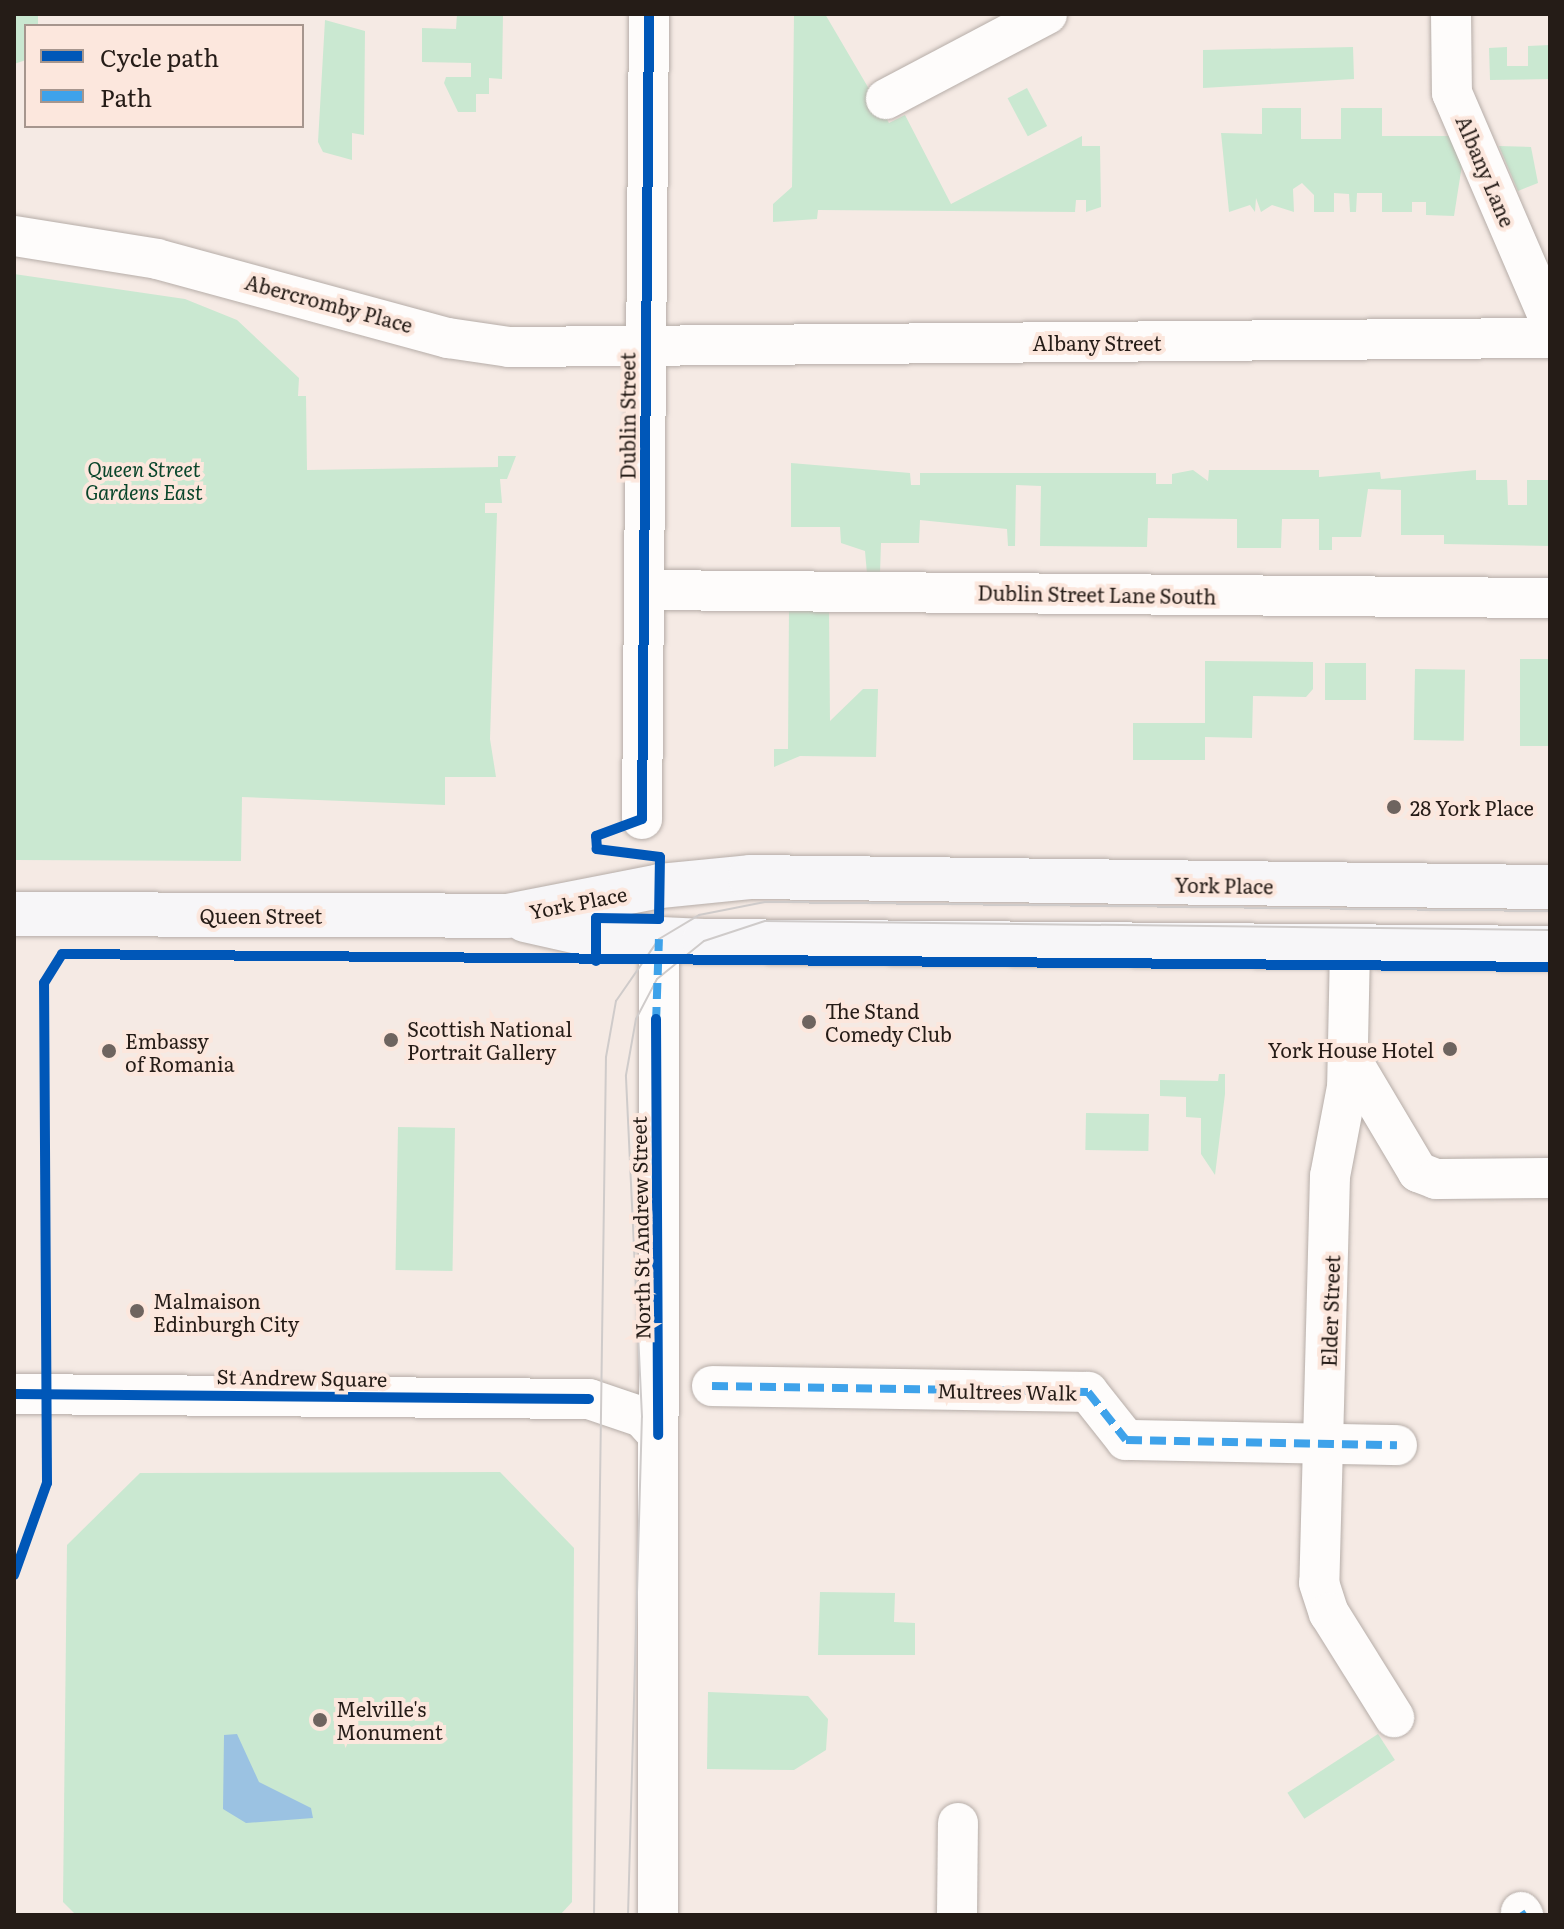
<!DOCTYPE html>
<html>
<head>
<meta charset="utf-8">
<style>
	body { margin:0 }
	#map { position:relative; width:1564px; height:1929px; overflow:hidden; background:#f5eae4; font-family:Literata,serif }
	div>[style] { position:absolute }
	.green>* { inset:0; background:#cae8d1; transform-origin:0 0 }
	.water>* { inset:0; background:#9bc2e2 }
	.roads { filter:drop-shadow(0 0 2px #b6ada8) drop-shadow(0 0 2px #b6ada8) }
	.street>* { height:40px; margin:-20px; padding:0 20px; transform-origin:20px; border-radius:20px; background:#fefcfb }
	.secondary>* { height:44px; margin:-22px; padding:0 22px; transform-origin:22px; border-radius:22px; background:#f7f6f8 }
	.tram>* { height:2px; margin:-1px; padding:0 1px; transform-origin:1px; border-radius:1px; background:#cfcbca }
	.quiet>* { height:8px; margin-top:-4px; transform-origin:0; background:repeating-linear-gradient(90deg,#3ea2ea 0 16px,transparent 0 24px) }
	.cycleway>* { height:10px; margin:-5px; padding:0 5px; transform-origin:5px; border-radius:5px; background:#0057b8 }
	.dots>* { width:22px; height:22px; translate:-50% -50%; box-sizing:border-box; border:4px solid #fce7dd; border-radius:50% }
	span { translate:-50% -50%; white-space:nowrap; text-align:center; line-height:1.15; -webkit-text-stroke:8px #fce7dd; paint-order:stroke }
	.street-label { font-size:20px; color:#251c17 }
	.park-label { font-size:20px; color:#09452b; font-style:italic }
	.poi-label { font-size:20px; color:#251c17 }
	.left { translate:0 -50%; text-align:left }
	.right { translate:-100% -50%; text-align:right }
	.frame { position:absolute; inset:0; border:16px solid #251c17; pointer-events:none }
	.legend { position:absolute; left:24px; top:24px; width:280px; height:104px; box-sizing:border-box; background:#fce7dd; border:2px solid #a6968e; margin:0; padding:10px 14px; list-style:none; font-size:24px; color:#251c17 }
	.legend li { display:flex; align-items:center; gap:16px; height:40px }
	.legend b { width:40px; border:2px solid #a6968e }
</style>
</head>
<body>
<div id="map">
	<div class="green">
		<i style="clip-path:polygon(14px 14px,38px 14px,38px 26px,26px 26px,26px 60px,14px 64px)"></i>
		<i style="clip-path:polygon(457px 14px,503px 14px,502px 79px,489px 78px,489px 94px,476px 94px,476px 112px,458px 112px,444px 83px,446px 77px,471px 77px,471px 63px,422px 62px,422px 28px,456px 29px)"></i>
		<i style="clip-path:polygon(794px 14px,825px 14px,889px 123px,905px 115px,951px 204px,1082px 136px,1082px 146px,1100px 146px,1101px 207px,1086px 212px,1086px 200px,1076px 200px,1075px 212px,818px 210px,817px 219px,773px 222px,773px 204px,792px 187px)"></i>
		<i style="clip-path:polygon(325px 20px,365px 31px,364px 135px,352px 133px,352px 160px,323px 152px,318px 142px)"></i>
		<i style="clip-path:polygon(1550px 45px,1550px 79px,1490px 80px,1489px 48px,1507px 47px,1507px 66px,1528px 66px,1528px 46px)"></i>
		<i style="clip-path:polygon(1353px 47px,1354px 79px,1203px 88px,1203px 50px)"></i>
		<i style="left:1027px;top:88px;width:43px;height:22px;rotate:62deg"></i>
		<i style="clip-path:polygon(1262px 108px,1301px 108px,1301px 139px,1341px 139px,1341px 108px,1382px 108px,1382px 136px,1450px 136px,1462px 165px,1454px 216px,1426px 215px,1426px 202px,1412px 202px,1412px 212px,1382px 212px,1382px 193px,1357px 193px,1356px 212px,1350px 212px,1349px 194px,1334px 193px,1334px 212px,1314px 212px,1314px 195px,1302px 183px,1293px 189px,1294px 212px,1272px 205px,1261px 212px,1256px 198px,1255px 212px,1250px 205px,1229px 212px,1221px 133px,1262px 134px)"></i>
		<i style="clip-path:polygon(1499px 146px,1531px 147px,1538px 183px,1518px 191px)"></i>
		<i style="clip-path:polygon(14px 274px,185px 299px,237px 320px,299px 378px,298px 396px,306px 396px,307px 470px,498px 467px,498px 456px,516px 456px,507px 479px,500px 479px,502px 503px,485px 503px,485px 513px,497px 513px,490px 739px,496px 777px,445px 777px,445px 805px,242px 797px,241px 861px,14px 860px)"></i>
		<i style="clip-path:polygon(791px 463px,910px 473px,911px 485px,920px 485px,920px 473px,1156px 473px,1156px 484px,1172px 484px,1172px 474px,1193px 470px,1208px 481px,1209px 470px,1319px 470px,1319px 477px,1380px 472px,1381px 479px,1476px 470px,1476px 480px,1507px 480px,1508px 505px,1527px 505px,1527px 480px,1550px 480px,1550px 546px,1444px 544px,1444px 535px,1401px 535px,1401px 490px,1368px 489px,1361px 537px,1332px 537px,1332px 550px,1319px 550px,1319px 519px,1282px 519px,1281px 548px,1237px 548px,1237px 519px,1148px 518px,1147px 547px,1040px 546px,1041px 486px,1016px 485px,1015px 546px,1008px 546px,1007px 529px,920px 520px,919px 543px,881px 543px,880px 574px,867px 574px,865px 551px,841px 543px,840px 527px,791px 527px)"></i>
		<i style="clip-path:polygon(789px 607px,829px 608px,830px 721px,863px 689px,878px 689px,876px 757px,800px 756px,774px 767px,774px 749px,788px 749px)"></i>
		<i style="left:1520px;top:659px;width:30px;height:87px"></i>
		<i style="clip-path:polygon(1205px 661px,1313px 662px,1313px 689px,1306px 697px,1253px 696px,1252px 738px,1205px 737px,1205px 760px,1133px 760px,1133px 723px,1205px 723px)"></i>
		<i style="left:1325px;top:663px;width:41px;height:37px"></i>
		<i style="left:1415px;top:669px;width:50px;height:71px;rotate:1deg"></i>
		<i style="clip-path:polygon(1219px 1074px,1225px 1074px,1225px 1094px,1215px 1175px,1201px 1154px,1201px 1118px,1186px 1117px,1186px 1097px,1160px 1096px,1160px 1080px,1218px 1081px)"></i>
		<i style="left:1086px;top:1113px;width:63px;height:37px;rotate:1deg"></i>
		<i style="left:398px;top:1127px;width:57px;height:143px;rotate:1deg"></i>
		<i style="clip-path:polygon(500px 1472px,574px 1548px,572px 1902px,560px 1915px,76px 1915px,63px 1902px,67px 1545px,140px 1473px)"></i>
		<i style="clip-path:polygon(820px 1592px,895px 1593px,894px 1622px,915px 1623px,915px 1655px,818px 1655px)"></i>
		<i style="clip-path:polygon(708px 1692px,808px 1696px,828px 1719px,826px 1750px,794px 1770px,707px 1769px)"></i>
		<i style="left:1378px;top:1734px;width:31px;height:108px;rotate:57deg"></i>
	</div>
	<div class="water">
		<i style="clip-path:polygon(237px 1734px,259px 1782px,311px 1808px,313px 1818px,246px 1823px,223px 1809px,224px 1735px)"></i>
	</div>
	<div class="roads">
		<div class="street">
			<i style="left:1451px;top:14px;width:79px;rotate:89.3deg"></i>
			<i style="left:1452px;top:93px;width:248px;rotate:66.7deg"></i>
			<i style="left:886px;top:99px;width:182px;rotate:-27.8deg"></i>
			<i style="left:14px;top:236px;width:145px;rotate:9.1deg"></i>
			<i style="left:157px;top:259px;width:302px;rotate:15.2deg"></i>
			<i style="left:448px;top:338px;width:62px;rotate:8.4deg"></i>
			<i style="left:509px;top:347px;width:1041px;rotate:-0.5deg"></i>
			<i style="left:644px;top:590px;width:906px;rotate:0.51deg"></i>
			<i style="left:642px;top:819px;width:805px;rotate:-89.5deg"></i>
			<i style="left:1350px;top:948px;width:139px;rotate:91.2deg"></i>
			<i style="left:1347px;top:1087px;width:91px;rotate:100.8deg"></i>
			<i style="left:1330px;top:1176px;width:407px;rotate:91.5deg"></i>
			<i style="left:1319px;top:1583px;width:32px;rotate:72deg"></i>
			<i style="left:1329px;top:1613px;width:123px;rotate:58deg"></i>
			<i style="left:1349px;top:1056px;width:135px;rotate:59.3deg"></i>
			<i style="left:1418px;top:1172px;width:19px;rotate:21deg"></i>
			<i style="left:1436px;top:1179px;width:114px;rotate:-0.5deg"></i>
			<i style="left:712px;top:1386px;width:376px;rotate:0.9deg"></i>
			<i style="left:1088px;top:1392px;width:61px;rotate:51.6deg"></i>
			<i style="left:1126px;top:1440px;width:271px;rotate:1.1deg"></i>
			<i style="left:14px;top:1394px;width:575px;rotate:0.5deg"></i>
			<i style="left:589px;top:1399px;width:56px;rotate:18.8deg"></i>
			<i style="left:642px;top:1417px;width:24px;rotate:48deg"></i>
			<i style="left:1521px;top:1912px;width:4px;rotate:56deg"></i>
			<i style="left:658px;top:1915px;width:976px;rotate:-89.94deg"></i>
			<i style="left:957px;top:1915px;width:92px;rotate:-89.4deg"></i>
		</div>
		<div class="secondary">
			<i style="left:14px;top:914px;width:493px;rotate:0.2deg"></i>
			<i style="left:507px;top:916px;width:156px;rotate:-11.1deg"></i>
			<i style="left:660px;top:886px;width:90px;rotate:-5.7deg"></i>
			<i style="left:750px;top:877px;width:800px;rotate:0.72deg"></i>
			<i style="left:525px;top:920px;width:73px;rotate:12.7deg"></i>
			<i style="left:596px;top:936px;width:108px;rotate:2.7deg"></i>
			<i style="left:704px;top:941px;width:846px;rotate:0.47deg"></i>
		</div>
	</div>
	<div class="tram">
		<i style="left:594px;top:1915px;width:858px;rotate:-89.2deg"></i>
		<i style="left:606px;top:1057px;width:57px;rotate:-79.9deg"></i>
		<i style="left:616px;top:1001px;width:75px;rotate:-55.3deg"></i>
		<i style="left:659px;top:939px;width:47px;rotate:-31deg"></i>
		<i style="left:699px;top:915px;width:67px;rotate:-11.1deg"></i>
		<i style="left:765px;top:902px;width:785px;rotate:0.66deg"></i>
		<i style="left:628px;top:1915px;width:498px;rotate:-88.4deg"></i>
		<i style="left:642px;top:1417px;width:342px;rotate:-92.7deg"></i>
		<i style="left:626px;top:1075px;width:57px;rotate:-79.9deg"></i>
		<i style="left:636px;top:1019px;width:45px;rotate:-62.3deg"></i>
		<i style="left:657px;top:979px;width:60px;rotate:-39deg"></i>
		<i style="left:704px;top:941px;width:64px;rotate:-18.2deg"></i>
		<i style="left:765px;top:921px;width:785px;rotate:0.66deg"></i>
	</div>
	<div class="quiet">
		<i style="left:656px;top:1023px;width:84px;rotate:-88deg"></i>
		<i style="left:712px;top:1386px;width:376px;rotate:0.9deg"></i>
		<i style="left:1088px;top:1392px;width:61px;rotate:51.6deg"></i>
		<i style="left:1126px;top:1440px;width:271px;rotate:1.1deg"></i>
		<i style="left:1521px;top:1912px;width:4px;rotate:56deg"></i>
	</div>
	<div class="cycleway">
		<i style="left:596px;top:961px;width:43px;rotate:-90deg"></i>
		<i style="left:596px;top:918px;width:63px;rotate:0.9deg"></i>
		<i style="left:659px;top:919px;width:62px;rotate:-89.1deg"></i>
		<i style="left:660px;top:857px;width:64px;rotate:-172.8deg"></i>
		<i style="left:597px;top:849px;width:13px;rotate:-94deg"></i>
		<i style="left:596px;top:836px;width:49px;rotate:-20.3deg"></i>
		<i style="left:642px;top:819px;width:805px;rotate:-89.5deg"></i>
		<i style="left:656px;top:1019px;width:416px;rotate:89.7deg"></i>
		<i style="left:14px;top:1394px;width:575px;rotate:0.5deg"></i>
		<i style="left:14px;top:1575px;width:98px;rotate:-70.3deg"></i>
		<i style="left:47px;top:1483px;width:500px;rotate:-90.34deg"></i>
		<i style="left:44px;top:983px;width:34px;rotate:-58deg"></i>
		<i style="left:62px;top:954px;width:1488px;rotate:0.5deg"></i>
	</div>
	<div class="dots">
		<i style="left:1394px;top:807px;background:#6e645f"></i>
		<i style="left:809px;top:1022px;background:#6e645f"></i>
		<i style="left:391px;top:1040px;background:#6e645f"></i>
		<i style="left:1450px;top:1049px;background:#6e645f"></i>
		<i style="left:109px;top:1051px;background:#6e645f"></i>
		<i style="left:137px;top:1311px;background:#6e645f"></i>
		<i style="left:320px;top:1720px;background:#6e645f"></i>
	</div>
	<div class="street-label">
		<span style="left:1486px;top:171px;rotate:67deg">Albany Lane</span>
		<span style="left:329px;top:303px;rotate:15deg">Abercromby Place</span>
		<span style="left:1097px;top:342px">Albany Street</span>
		<span style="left:627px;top:416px;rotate:-90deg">Dublin Street</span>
		<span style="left:1097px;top:594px;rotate:1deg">Dublin Street Lane South</span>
		<span style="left:1224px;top:885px;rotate:1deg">York Place</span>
		<span style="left:578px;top:902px;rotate:-11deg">York Place</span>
		<span style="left:261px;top:915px">Queen Street</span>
		<span style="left:640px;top:1228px;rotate:-91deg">North St Andrew Street</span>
		<span style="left:1330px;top:1311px;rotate:-88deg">Elder Street</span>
		<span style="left:302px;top:1377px;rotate:1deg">St Andrew Square</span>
		<span style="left:1007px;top:1391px;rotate:1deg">Multrees Walk</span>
	</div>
	<div class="park-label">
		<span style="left:144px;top:480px">Queen Street<br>Gardens East</span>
	</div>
	<div class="poi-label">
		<span class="left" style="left:1410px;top:807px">28 York Place</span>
		<span class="left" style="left:825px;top:1022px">The Stand<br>Comedy Club</span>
		<span class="left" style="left:407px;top:1040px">Scottish National<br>Portrait Gallery</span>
		<span class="left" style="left:125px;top:1052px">Embassy<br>of Romania</span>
		<span class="right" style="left:1434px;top:1049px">York House Hotel</span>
		<span class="left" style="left:153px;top:1312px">Malmaison<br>Edinburgh City</span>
		<span class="left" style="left:336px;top:1720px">Melville's<br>Monument</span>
	</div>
	<div class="frame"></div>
	<ul class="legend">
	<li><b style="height:10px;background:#0057b8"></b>Cycle path</li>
	<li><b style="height:10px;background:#3ea2ea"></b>Path</li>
	</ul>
</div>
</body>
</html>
